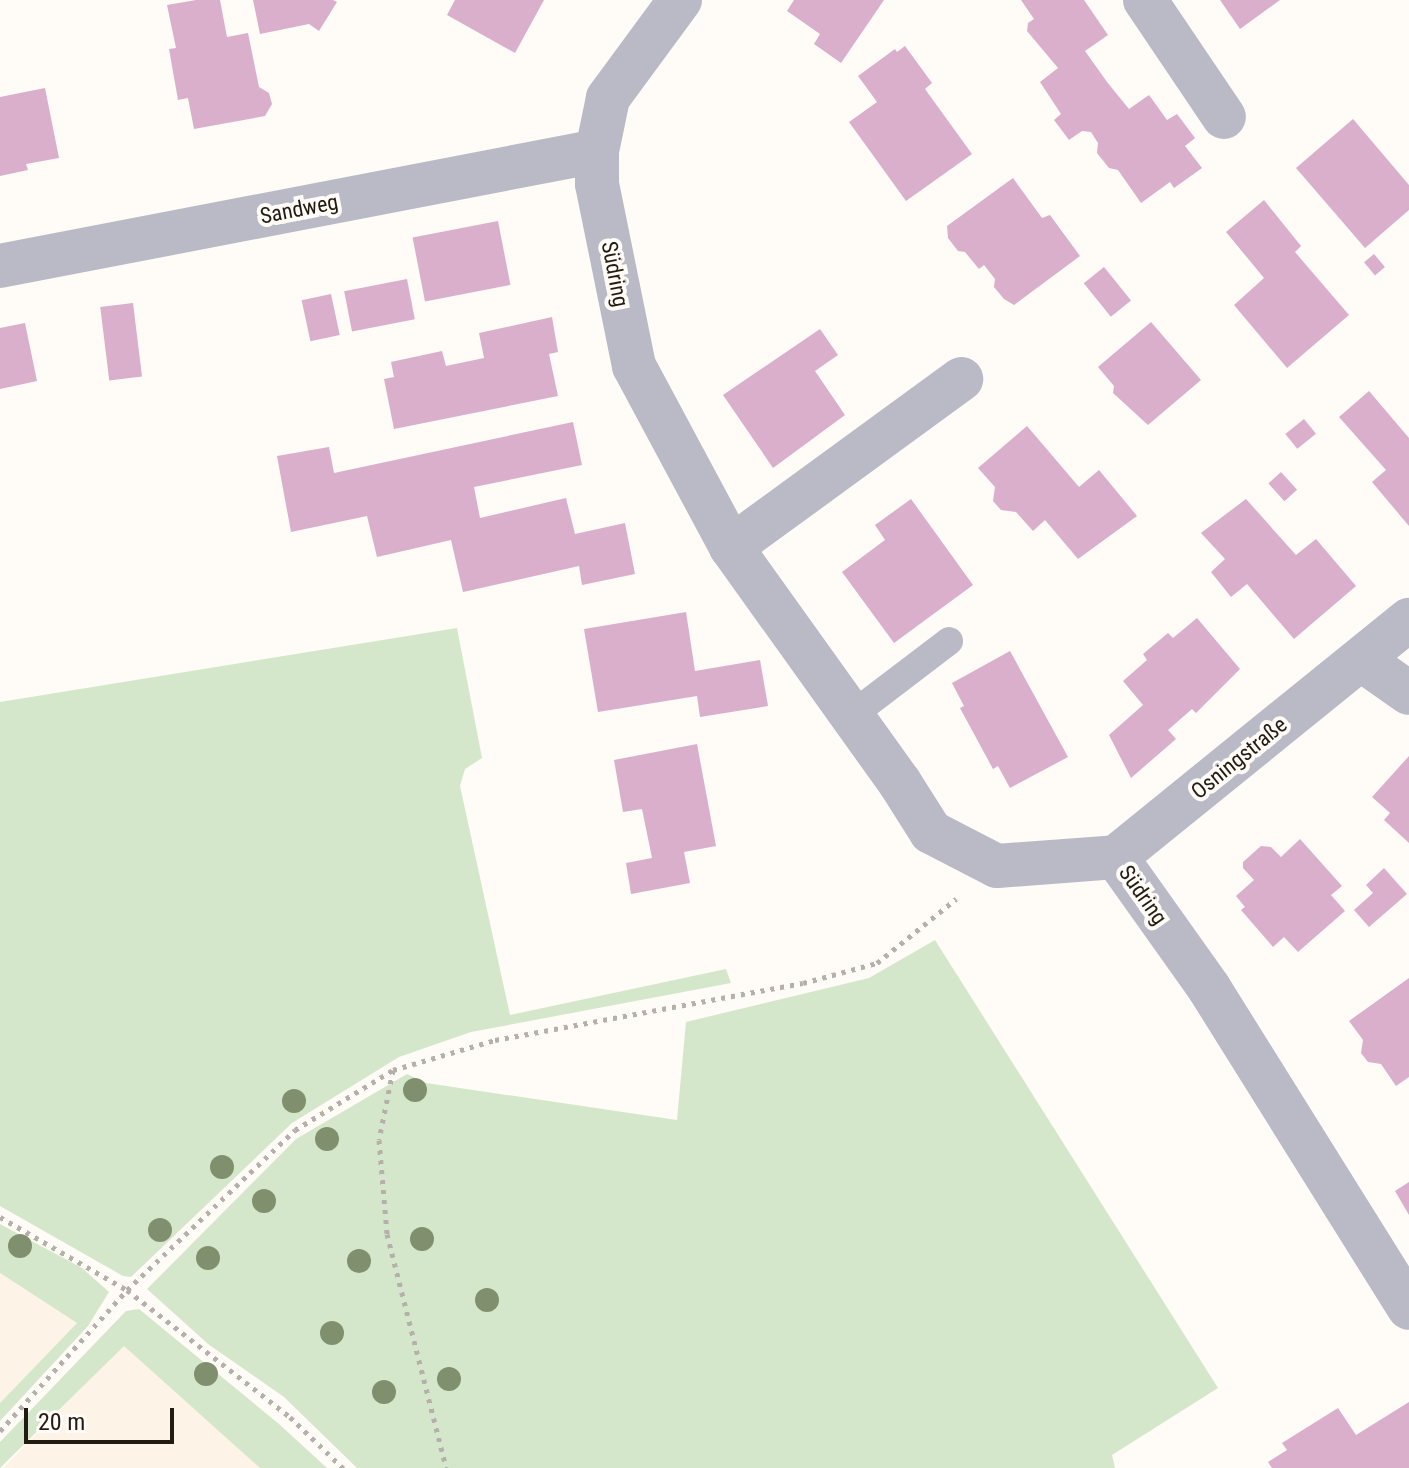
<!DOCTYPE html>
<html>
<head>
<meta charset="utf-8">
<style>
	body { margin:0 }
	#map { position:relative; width:1409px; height:1468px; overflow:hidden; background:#fffbf6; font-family:"Roboto Condensed",sans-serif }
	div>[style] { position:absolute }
	.built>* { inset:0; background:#fdf3e6 }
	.green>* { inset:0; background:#d5e7cb }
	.building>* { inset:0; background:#d9afcc; transform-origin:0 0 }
	.path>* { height:5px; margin-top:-2.5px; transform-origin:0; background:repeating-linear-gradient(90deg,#b5b0a9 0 4px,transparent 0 10px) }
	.service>* { height:28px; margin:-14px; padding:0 14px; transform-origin:14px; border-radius:14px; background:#babac7 }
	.minor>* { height:44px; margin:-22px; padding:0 22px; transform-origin:22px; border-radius:22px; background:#babac7 }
	.trees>* { width:24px; height:24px; margin:-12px; border-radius:50%; background:#80906f }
	span { translate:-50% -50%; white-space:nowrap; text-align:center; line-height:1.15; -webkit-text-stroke:8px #fffbf6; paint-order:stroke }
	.street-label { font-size:22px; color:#221b12 }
	.scale { position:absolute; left:24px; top:1408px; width:150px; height:36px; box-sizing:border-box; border:4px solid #221b12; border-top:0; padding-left:10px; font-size:24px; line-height:28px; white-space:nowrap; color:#221b12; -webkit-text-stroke:6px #fffbf6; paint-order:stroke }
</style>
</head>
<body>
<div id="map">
	<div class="built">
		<i style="clip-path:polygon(0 1273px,77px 1323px,0 1403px)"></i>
		<i style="clip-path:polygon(124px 1345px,260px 1468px,3px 1468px)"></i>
	</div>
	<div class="green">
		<i style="clip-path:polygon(457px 628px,482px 758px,465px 769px,460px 786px,510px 1015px,726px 969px,731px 983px,471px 1032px,399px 1057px,292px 1123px,131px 1277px,123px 1276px,0 1206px,0 702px)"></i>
		<i style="clip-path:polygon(935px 940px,1218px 1388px,1112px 1455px,1115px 1468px,357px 1468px,284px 1397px,208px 1344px,147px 1289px,296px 1139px,407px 1074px,426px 1083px,677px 1120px,686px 1022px,869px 978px)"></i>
		<i style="clip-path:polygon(0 1224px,82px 1268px,109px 1292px,88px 1326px,0 1421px,0 1403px,77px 1323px,0 1273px)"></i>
		<i style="clip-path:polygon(139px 1309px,279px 1424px,327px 1468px,260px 1468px,124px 1346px,0 1468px,0 1442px,126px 1311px)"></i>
	</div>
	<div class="building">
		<i style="clip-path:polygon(196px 0,220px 0,227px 37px,248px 33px,259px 87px,269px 93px,272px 104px,265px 116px,194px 129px,188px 98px,178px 100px,169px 49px,176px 48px,167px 5px)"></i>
		<i style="clip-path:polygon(253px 0,333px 0,337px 2px,319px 31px,309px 24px,260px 34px)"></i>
		<i style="clip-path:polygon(455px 0,544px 0,515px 53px,447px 15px)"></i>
		<i style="clip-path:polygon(794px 0,884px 0,841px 63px,814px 44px,820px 34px,787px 11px)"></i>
		<i style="clip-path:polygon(1021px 0,1084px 0,1108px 35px,1085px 51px,1107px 82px,1129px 109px,1149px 95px,1167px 120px,1177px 114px,1195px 138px,1185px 146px,1202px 168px,1174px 188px,1170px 182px,1141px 203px,1118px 170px,1109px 168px,1097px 153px,1098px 143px,1091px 132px,1082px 131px,1069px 140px,1054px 120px,1061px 114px,1040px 82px,1058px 68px,1027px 31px,1028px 23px,1034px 19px)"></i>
		<i style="clip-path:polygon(1220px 0,1280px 0,1240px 29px)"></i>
		<i style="clip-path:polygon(905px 46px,932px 83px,925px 89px,972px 154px,906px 201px,849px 122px,877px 102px,858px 76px,895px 49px,897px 52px)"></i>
		<i style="clip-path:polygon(45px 88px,59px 158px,26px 164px,28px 170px,0 176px,0 97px)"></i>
		<i style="clip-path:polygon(1353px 119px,1409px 185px,1409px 210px,1365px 248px,1296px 168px)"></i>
		<i style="clip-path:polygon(1013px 178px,1042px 218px,1050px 215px,1080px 256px,1014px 305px,1004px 299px,994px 287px,995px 279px,984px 265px,979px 269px,965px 252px,958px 251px,948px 238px,947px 226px)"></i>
		<i style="clip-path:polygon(1264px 200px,1301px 246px,1295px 252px,1349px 315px,1287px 368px,1234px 305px,1264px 278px,1226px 232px)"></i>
		<i style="left:498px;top:221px;width:65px;height:87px;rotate:79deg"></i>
		<i style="left:1374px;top:254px;width:17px;height:13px;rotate:50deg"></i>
		<i style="left:1104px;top:267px;width:43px;height:26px;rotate:51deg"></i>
		<i style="left:407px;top:279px;width:41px;height:64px;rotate:79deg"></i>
		<i style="left:331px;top:294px;width:42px;height:30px;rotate:78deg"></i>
		<i style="left:133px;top:303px;width:74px;height:33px;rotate:83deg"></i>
		<i style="clip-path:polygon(552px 317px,558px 352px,549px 354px,558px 396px,394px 429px,384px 379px,394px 377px,391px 362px,442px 351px,446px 366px,484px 358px,479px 333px)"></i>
		<i style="clip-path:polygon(1151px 322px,1201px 380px,1148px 425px,1113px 393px,1114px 386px,1098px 367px)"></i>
		<i style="clip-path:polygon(25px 323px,37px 381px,0 389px,0 328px)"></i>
		<i style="clip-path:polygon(820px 329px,838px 355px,815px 371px,845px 415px,773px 468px,723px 395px)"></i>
		<i style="clip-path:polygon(1369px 391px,1409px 438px,1409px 526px,1372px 482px,1386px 470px,1339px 417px)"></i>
		<i style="left:1304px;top:419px;width:19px;height:24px;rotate:51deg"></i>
		<i style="clip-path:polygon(573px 422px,582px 465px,474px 487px,480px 518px,566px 498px,575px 534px,625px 523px,635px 574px,582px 585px,579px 566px,463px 592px,451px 540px,377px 557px,367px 516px,291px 532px,277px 456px,329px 447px,334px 473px)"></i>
		<i style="clip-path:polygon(1027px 426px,1079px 487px,1099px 470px,1137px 516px,1078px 559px,1045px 520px,1033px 531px,1016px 512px,1001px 510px,993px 501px,995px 487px,978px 468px)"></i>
		<i style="left:1281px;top:472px;width:24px;height:17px;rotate:48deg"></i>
		<i style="clip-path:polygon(911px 499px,973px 585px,894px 643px,842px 572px,885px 540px,875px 525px)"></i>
		<i style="clip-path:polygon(1246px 499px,1296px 555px,1316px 539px,1356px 586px,1294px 639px,1247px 584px,1231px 597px,1211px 572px,1225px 559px,1201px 533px)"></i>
		<i style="clip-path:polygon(686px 612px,695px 671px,760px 660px,768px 706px,700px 717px,697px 696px,598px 712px,584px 629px)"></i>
		<i style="clip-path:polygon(1197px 618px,1240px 669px,1196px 713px,1192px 709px,1168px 730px,1176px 739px,1131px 778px,1109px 735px,1143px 705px,1123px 681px,1147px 660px,1143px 654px,1168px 633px,1173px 638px)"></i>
		<i style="clip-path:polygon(1010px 651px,1068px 757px,1010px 788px,998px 766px,993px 769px,960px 708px,964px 706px,952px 683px)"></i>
		<i style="clip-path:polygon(697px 744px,716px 846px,684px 852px,690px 883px,631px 894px,626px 863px,652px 858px,642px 809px,623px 812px,614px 760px)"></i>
		<i style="clip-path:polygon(1409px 756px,1409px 843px,1384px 820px,1390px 813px,1372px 797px)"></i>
		<i style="clip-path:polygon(1300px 839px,1342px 886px,1331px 895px,1345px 911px,1298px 952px,1284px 937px,1273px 947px,1241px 910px,1245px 907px,1236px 896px,1254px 880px,1243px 868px,1243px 862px,1261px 846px,1271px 847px,1281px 857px)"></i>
		<i style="clip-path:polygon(1384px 868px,1407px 894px,1369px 927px,1354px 910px,1373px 893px,1366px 885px)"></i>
		<i style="clip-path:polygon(1409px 978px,1409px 1077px,1396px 1086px,1381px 1064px,1368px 1062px,1361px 1053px,1363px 1040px,1349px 1021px)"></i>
		<i style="clip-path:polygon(1409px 1182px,1409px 1215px,1395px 1191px)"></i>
		<i style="clip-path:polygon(1409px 1402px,1409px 1468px,1272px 1468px,1268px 1462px,1287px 1450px,1282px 1443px,1338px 1408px,1356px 1435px)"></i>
	</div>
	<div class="path">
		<i style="left:393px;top:1070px;width:71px;rotate:101.3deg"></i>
		<i style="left:379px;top:1140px;width:94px;rotate:85.1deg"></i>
		<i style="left:387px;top:1234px;width:241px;rotate:75.8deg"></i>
		<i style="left:0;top:1217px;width:146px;rotate:29.9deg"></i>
		<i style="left:127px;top:1290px;width:207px;rotate:37.9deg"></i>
		<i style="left:290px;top:1417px;width:74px;rotate:43.9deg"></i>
		<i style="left:0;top:1431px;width:190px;rotate:-48deg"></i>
		<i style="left:127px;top:1290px;width:232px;rotate:-43.6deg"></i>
		<i style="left:295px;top:1130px;width:115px;rotate:-31.5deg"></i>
		<i style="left:393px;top:1070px;width:106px;rotate:-16.4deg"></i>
		<i style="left:495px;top:1040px;width:313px;rotate:-10.5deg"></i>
		<i style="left:803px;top:983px;width:77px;rotate:-15.1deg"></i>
		<i style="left:877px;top:963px;width:102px;rotate:-39deg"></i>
	</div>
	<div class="service">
		<i style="left:852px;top:715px;width:122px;rotate:-37.3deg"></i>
	</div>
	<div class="minor">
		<i style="left:680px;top:0;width:122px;rotate:126.3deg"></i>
		<i style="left:608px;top:98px;width:54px;rotate:101.7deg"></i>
		<i style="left:597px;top:151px;width:33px;rotate:90deg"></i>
		<i style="left:597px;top:184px;width:186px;rotate:78.5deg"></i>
		<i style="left:634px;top:366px;width:205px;rotate:61.8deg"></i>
		<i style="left:731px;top:547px;width:290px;rotate:54.4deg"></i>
		<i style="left:900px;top:783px;width:58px;rotate:57.7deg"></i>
		<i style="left:931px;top:832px;width:74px;rotate:27.3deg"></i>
		<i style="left:997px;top:866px;width:119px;rotate:-4.3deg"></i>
		<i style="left:1116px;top:857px;width:161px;rotate:54.6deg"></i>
		<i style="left:1209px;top:988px;width:377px;rotate:58deg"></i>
		<i style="left:1145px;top:0;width:141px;rotate:56deg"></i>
		<i style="left:0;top:266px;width:608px;rotate:-10.9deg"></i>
		<i style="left:731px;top:547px;width:285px;rotate:-36.1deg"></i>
		<i style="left:1362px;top:660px;width:57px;rotate:35.1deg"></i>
		<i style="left:1116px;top:857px;width:377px;rotate:-39deg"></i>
	</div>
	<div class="trees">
		<i style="left:415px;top:1090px"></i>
		<i style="left:294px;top:1101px"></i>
		<i style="left:327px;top:1139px"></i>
		<i style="left:222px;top:1167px"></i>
		<i style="left:264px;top:1201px"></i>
		<i style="left:160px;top:1230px"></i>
		<i style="left:422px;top:1239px"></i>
		<i style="left:20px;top:1246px"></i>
		<i style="left:208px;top:1258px"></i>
		<i style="left:359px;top:1261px"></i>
		<i style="left:487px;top:1300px"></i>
		<i style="left:332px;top:1333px"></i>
		<i style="left:206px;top:1374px"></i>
		<i style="left:449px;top:1379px"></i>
		<i style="left:384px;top:1392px"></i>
	</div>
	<div class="street-label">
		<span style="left:299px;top:209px;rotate:-11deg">Sandweg</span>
		<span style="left:615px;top:274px;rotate:79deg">Südring</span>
		<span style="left:1239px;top:758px;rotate:-39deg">Osningstraße</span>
		<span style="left:1143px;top:895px;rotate:55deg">Südring</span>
	</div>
	<div class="scale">20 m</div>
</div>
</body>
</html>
